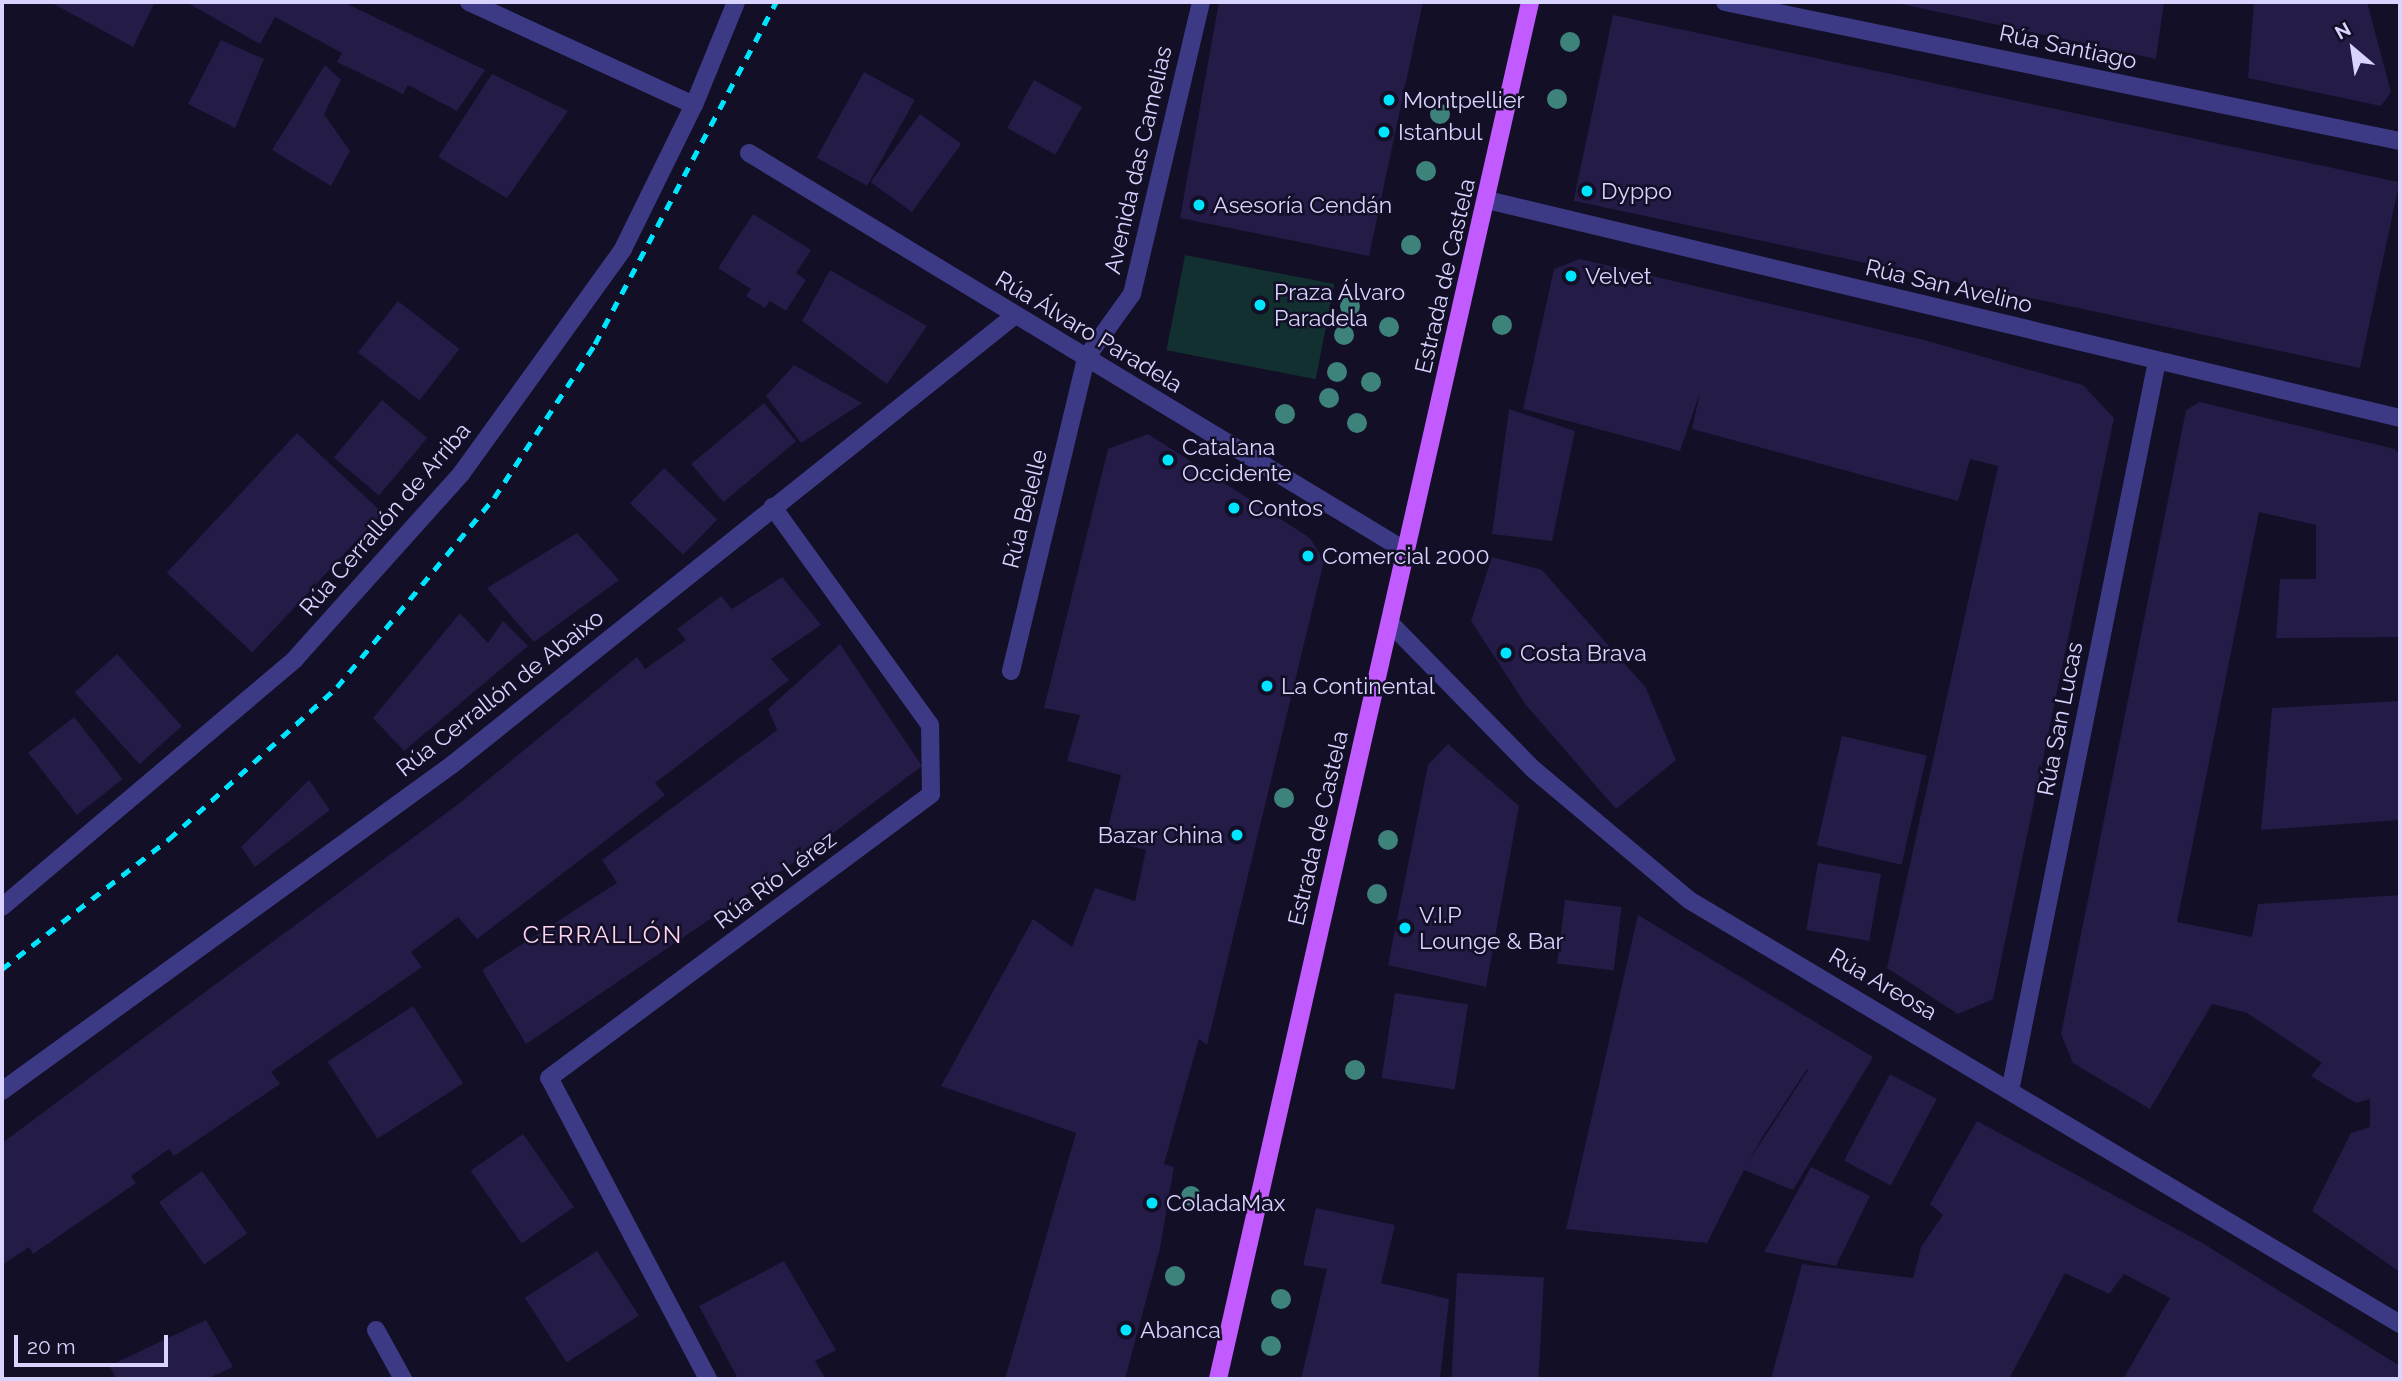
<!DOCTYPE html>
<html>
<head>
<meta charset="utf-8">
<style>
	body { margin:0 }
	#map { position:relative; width:2402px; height:1381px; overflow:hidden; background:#130f26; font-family:Raleway,sans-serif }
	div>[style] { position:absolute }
	.green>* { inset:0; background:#12302f; transform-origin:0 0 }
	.building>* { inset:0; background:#241b47; transform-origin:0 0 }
	.minor>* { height:18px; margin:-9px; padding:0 9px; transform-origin:9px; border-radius:9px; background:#3d3a85 }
	.primary>* { height:18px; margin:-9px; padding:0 9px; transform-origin:9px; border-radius:9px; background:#c25bff }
	.rail>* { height:5px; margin-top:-2.5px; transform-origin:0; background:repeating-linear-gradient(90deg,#00e5ff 0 10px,transparent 0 19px) }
	.trees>* { width:20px; height:20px; margin:-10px; border-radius:50%; background:#3d827b }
	.dots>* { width:19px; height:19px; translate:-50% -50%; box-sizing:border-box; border:4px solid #130f26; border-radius:50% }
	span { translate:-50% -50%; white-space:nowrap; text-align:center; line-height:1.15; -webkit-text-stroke:5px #130f26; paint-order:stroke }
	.street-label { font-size:23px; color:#d9d4ff }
	.poi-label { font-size:23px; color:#d9d4ff }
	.left { translate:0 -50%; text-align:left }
	.right { translate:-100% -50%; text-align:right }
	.neighbourhood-label { font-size:24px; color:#ffd6f0; letter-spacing:2px }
	.frame { position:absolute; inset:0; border:4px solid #d9d4ff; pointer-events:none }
	.north { position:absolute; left:2318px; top:14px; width:70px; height:70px; -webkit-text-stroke:5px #130f26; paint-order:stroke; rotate:331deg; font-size:19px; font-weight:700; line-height:28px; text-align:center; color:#d9d4ff }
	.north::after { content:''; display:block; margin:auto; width:24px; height:32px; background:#d9d4ff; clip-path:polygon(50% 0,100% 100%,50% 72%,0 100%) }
	.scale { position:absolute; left:14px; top:1335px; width:154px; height:32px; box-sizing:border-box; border:4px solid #d9d4ff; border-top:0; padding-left:9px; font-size:21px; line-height:24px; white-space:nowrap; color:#d9d4ff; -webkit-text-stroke:5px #130f26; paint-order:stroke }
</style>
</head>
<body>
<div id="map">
	<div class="green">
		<i style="left:1185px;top:255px;width:152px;height:97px;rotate:11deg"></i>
	</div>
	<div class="building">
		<i style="clip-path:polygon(50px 2px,155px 2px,133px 47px)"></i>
		<i style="clip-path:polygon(186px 2px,343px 2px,485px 70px,457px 111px,408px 85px,403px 94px,337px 62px,342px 53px,275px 17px,260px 44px)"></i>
		<i style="clip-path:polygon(1219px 2px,1423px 2px,1369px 256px,1180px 218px)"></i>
		<i style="clip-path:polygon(1892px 2px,2164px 2px,2156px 59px)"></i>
		<i style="clip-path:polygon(2254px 2px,2367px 2px,2391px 92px,2381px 106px,2248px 78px)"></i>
		<i style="left:1613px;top:15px;width:804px;height:190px;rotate:12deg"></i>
		<i style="clip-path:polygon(221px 40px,264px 59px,235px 128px,188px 104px)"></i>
		<i style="clip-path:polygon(325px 65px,341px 80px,324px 114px,350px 151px,331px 186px,272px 150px)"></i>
		<i style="left:864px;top:72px;width:58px;height:98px;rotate:29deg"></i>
		<i style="clip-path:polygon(492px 74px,568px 111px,507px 198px,438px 157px)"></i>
		<i style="left:1034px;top:80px;width:55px;height:55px;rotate:29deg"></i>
		<i style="left:920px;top:114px;width:51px;height:84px;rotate:36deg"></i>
		<i style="clip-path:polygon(753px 214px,811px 250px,796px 273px,806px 280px,786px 311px,770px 301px,765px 308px,746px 296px,751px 289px,718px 268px)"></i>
		<i style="clip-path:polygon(1580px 259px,1924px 340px,2083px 385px,2114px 418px,1993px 999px,1958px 1014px,1887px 968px,1998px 466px,1970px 459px,1958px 501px,1692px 429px,1700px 392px,1680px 451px,1523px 409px,1554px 269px)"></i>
		<i style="clip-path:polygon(830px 270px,927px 326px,887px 384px,802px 321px)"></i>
		<i style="left:398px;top:301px;width:78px;height:65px;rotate:38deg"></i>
		<i style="clip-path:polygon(794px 365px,862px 403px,801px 443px,766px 396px)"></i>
		<i style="left:382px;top:400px;width:59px;height:75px;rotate:40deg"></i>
		<i style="clip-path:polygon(2200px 402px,2395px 449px,2400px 456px,2400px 637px,2276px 638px,2280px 579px,2316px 579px,2316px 525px,2259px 512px,2177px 922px,2252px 937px,2258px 904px,2400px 895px,2400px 1272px,2312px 1211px,2351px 1133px,2370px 1127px,2370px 1099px,2356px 1103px,2311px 1076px,2322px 1063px,2247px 1013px,2212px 1004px,2150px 1109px,2073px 1063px,2061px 1034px,2186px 410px)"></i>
		<i style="left:764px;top:403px;width:50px;height:95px;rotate:50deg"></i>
		<i style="clip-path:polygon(1509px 409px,1575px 431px,1552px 541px,1492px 534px)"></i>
		<i style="left:297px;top:433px;width:117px;height:191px;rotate:43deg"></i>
		<i style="clip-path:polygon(1148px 434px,1310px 538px,1324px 561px,1207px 1045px,1199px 1039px,1164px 1164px,1174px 1167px,1160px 1248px,1125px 1379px,1005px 1379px,1076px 1133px,941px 1086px,1033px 919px,1072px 947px,1095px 888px,1135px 901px,1146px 850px,1105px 839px,1121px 775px,1067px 761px,1080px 715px,1044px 708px,1108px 449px)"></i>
		<i style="left:664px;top:468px;width:74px;height:49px;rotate:44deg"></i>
		<i style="clip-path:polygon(577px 533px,619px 580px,534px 642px,487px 588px)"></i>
		<i style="clip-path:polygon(1492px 557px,1542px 570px,1646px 688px,1676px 760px,1616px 809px,1526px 705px,1471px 621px)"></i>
		<i style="clip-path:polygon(782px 577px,821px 625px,771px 659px,789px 680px,655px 783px,665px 795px,477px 939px,458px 917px,411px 952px,422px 967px,271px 1072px,280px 1084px,174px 1156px,169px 1149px,131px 1176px,136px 1183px,33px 1254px,29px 1247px,2px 1265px,2px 1143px,461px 802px,637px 657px,645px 669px,686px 640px,677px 629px,721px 596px,732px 609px)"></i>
		<i style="clip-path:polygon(460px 613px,488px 643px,503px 621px,528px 646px,404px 751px,373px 718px)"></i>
		<i style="clip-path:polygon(840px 644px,922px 766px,796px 861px,526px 1044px,482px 970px,617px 883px,602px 860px,777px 730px,768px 709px)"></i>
		<i style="left:117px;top:654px;width:97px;height:57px;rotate:48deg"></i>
		<i style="clip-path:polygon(2400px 701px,2400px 820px,2261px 830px,2272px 708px)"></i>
		<i style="left:74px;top:717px;width:79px;height:58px;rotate:52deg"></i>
		<i style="left:1842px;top:736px;width:87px;height:112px;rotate:13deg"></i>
		<i style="clip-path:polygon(1448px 744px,1519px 806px,1486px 987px,1388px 965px,1428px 765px)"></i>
		<i style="clip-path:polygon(309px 780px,330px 810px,255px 867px,241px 847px)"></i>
		<i style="left:1818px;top:863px;width:64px;height:68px;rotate:10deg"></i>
		<i style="left:1565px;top:900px;width:57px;height:64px;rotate:7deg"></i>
		<i style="clip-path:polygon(evenodd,1638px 915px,1873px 1057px,1793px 1190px,1744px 1170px,1707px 1243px,1566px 1229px,1638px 915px,1807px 1069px,1808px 1070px,1748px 1162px,1765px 1133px,1807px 1069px)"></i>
		<i style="left:1395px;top:993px;width:74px;height:86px;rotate:9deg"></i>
		<i style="left:413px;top:1006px;width:92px;height:102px;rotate:57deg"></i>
		<i style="left:1890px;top:1074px;width:53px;height:98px;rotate:28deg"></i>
		<i style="clip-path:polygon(1977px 1121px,2204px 1244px,2400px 1366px,2400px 1379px,2123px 1379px,2170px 1298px,2124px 1274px,2109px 1294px,2065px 1273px,2009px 1379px,1771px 1379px,1802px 1264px,1913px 1278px,1921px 1247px,1943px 1215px,1930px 1204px)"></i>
		<i style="left:523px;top:1134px;width:89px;height:64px;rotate:55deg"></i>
		<i style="clip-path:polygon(1811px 1167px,1870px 1196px,1836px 1266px,1764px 1252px)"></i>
		<i style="left:202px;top:1171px;width:77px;height:53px;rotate:54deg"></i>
		<i style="clip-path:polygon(1316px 1208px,1395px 1225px,1381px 1283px,1449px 1299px,1440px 1379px,1301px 1379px,1327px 1269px,1303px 1265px)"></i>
		<i style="left:597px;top:1251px;width:77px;height:86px;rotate:57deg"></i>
		<i style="clip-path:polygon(784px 1261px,836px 1350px,815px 1361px,826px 1379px,738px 1379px,699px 1306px)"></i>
		<i style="left:1457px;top:1273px;width:87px;height:107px;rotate:3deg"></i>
		<i style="clip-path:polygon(206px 1320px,233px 1367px,207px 1379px,117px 1379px,109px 1366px)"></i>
	</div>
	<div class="minor">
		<i style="left:469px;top:2px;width:247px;rotate:24.6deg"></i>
		<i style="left:1725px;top:2px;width:689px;rotate:11.64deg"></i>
		<i style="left:749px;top:153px;width:768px;rotate:31.21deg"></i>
		<i style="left:1487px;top:200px;width:939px;rotate:13.43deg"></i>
		<i style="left:1390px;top:623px;width:204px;rotate:45.6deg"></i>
		<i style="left:1533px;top:769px;width:204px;rotate:40deg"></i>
		<i style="left:1689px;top:900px;width:828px;rotate:30.81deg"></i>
		<i style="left:1011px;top:671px;width:322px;rotate:-76.5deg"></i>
		<i style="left:1086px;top:358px;width:79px;rotate:-54.3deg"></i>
		<i style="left:1132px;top:294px;width:300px;rotate:-76.7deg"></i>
		<i style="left:2px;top:907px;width:384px;rotate:-40.2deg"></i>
		<i style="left:295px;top:659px;width:249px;rotate:-48.1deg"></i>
		<i style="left:461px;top:474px;width:277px;rotate:-54.2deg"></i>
		<i style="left:623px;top:249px;width:161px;rotate:-63.8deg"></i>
		<i style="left:694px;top:105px;width:111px;rotate:-67.8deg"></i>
		<i style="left:2011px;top:1086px;width:740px;rotate:-78.61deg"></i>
		<i style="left:2px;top:1091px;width:557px;rotate:-35.94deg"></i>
		<i style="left:453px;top:764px;width:718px;rotate:-38.61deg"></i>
		<i style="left:376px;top:1330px;width:56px;rotate:61.1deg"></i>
		<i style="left:708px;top:1379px;width:340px;rotate:-117.8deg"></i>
		<i style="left:549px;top:1078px;width:476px;rotate:-36.6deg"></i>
		<i style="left:931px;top:794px;width:69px;rotate:-90.8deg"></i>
		<i style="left:930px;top:725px;width:269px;rotate:-125.8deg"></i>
	</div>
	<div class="primary">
		<i style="left:1218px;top:1379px;width:1412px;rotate:-77.23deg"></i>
	</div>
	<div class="rail">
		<i style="left:2px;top:969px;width:212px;rotate:-37.9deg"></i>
		<i style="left:169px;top:839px;width:227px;rotate:-42.1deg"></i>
		<i style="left:337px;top:687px;width:246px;rotate:-50.3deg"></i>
		<i style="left:494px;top:498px;width:184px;rotate:-56.7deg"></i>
		<i style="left:595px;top:344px;width:387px;rotate:-62.1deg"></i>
	</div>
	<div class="trees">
		<i style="left:1570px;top:42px"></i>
		<i style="left:1557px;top:99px"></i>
		<i style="left:1440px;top:114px"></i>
		<i style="left:1426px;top:171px"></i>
		<i style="left:1411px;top:245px"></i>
		<i style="left:1350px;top:306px"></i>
		<i style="left:1502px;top:325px"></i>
		<i style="left:1389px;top:327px"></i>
		<i style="left:1344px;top:335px"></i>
		<i style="left:1337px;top:372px"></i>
		<i style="left:1371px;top:382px"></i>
		<i style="left:1329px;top:398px"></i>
		<i style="left:1285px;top:414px"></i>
		<i style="left:1357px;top:423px"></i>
		<i style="left:1284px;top:798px"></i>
		<i style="left:1388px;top:840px"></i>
		<i style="left:1377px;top:894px"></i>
		<i style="left:1355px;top:1070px"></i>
		<i style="left:1191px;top:1196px"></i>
		<i style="left:1175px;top:1276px"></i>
		<i style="left:1281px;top:1299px"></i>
		<i style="left:1271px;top:1346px"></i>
	</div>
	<div class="dots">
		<i style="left:1389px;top:100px;background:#00e5ff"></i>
		<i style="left:1384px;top:132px;background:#00e5ff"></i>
		<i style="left:1587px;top:191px;background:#00e5ff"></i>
		<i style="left:1199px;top:205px;background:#00e5ff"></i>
		<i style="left:1571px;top:276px;background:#00e5ff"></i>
		<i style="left:1260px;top:305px;background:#00e5ff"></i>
		<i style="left:1168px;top:460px;background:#00e5ff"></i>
		<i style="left:1234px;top:508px;background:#00e5ff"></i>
		<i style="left:1308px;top:556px;background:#00e5ff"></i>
		<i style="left:1506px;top:653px;background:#00e5ff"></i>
		<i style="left:1267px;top:686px;background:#00e5ff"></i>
		<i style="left:1237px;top:835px;background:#00e5ff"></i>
		<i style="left:1405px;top:928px;background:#00e5ff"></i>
		<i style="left:1152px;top:1203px;background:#00e5ff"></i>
		<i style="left:1126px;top:1330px;background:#00e5ff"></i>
	</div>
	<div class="street-label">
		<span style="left:2068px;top:47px;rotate:12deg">Rúa Santiago</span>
		<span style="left:1138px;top:160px;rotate:-77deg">Avenida das Camelias</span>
		<span style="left:1445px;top:276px;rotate:-77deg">Estrada de Castela</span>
		<span style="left:1949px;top:286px;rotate:13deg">Rúa San Avelino</span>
		<span style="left:1089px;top:332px;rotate:31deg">Rúa Álvaro Paradela</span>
		<span style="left:1025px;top:509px;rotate:-76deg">Rúa Belelle</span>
		<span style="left:385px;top:519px;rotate:-49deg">Rúa Cerrallón de Arriba</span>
		<span style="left:500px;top:693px;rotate:-38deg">Rúa Cerrallón de Abaixo</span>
		<span style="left:2060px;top:719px;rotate:-79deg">Rúa San Lucas</span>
		<span style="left:1318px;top:828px;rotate:-77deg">Estrada de Castela</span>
		<span style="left:775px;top:880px;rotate:-37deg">Rúa Río Lérez</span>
		<span style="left:1883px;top:984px;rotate:30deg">Rúa Areosa</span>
	</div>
	<div class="poi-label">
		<span class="left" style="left:1403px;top:100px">Montpellier</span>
		<span class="left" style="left:1398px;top:132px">Istanbul</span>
		<span class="left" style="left:1601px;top:191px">Dyppo</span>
		<span class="left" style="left:1213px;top:205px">Asesoría Cendán</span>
		<span class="left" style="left:1585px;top:276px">Velvet</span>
		<span class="left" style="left:1274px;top:305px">Praza Álvaro<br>Paradela</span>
		<span class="left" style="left:1182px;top:460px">Catalana<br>Occidente</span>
		<span class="left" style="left:1248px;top:508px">Contos</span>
		<span class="left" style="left:1322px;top:556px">Comercial 2000</span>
		<span class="left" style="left:1520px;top:653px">Costa Brava</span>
		<span class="left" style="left:1281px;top:686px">La Continental</span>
		<span class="right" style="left:1223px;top:835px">Bazar China</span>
		<span class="left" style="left:1419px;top:928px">V.I.P<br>Lounge &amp; Bar</span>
		<span class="left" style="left:1166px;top:1203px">ColadaMax</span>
		<span class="left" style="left:1140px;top:1330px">Abanca</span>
	</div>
	<div class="neighbourhood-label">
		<span style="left:603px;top:935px">CERRALLÓN</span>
	</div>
	<div class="frame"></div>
	<div class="north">N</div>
	<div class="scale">20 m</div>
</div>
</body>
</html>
